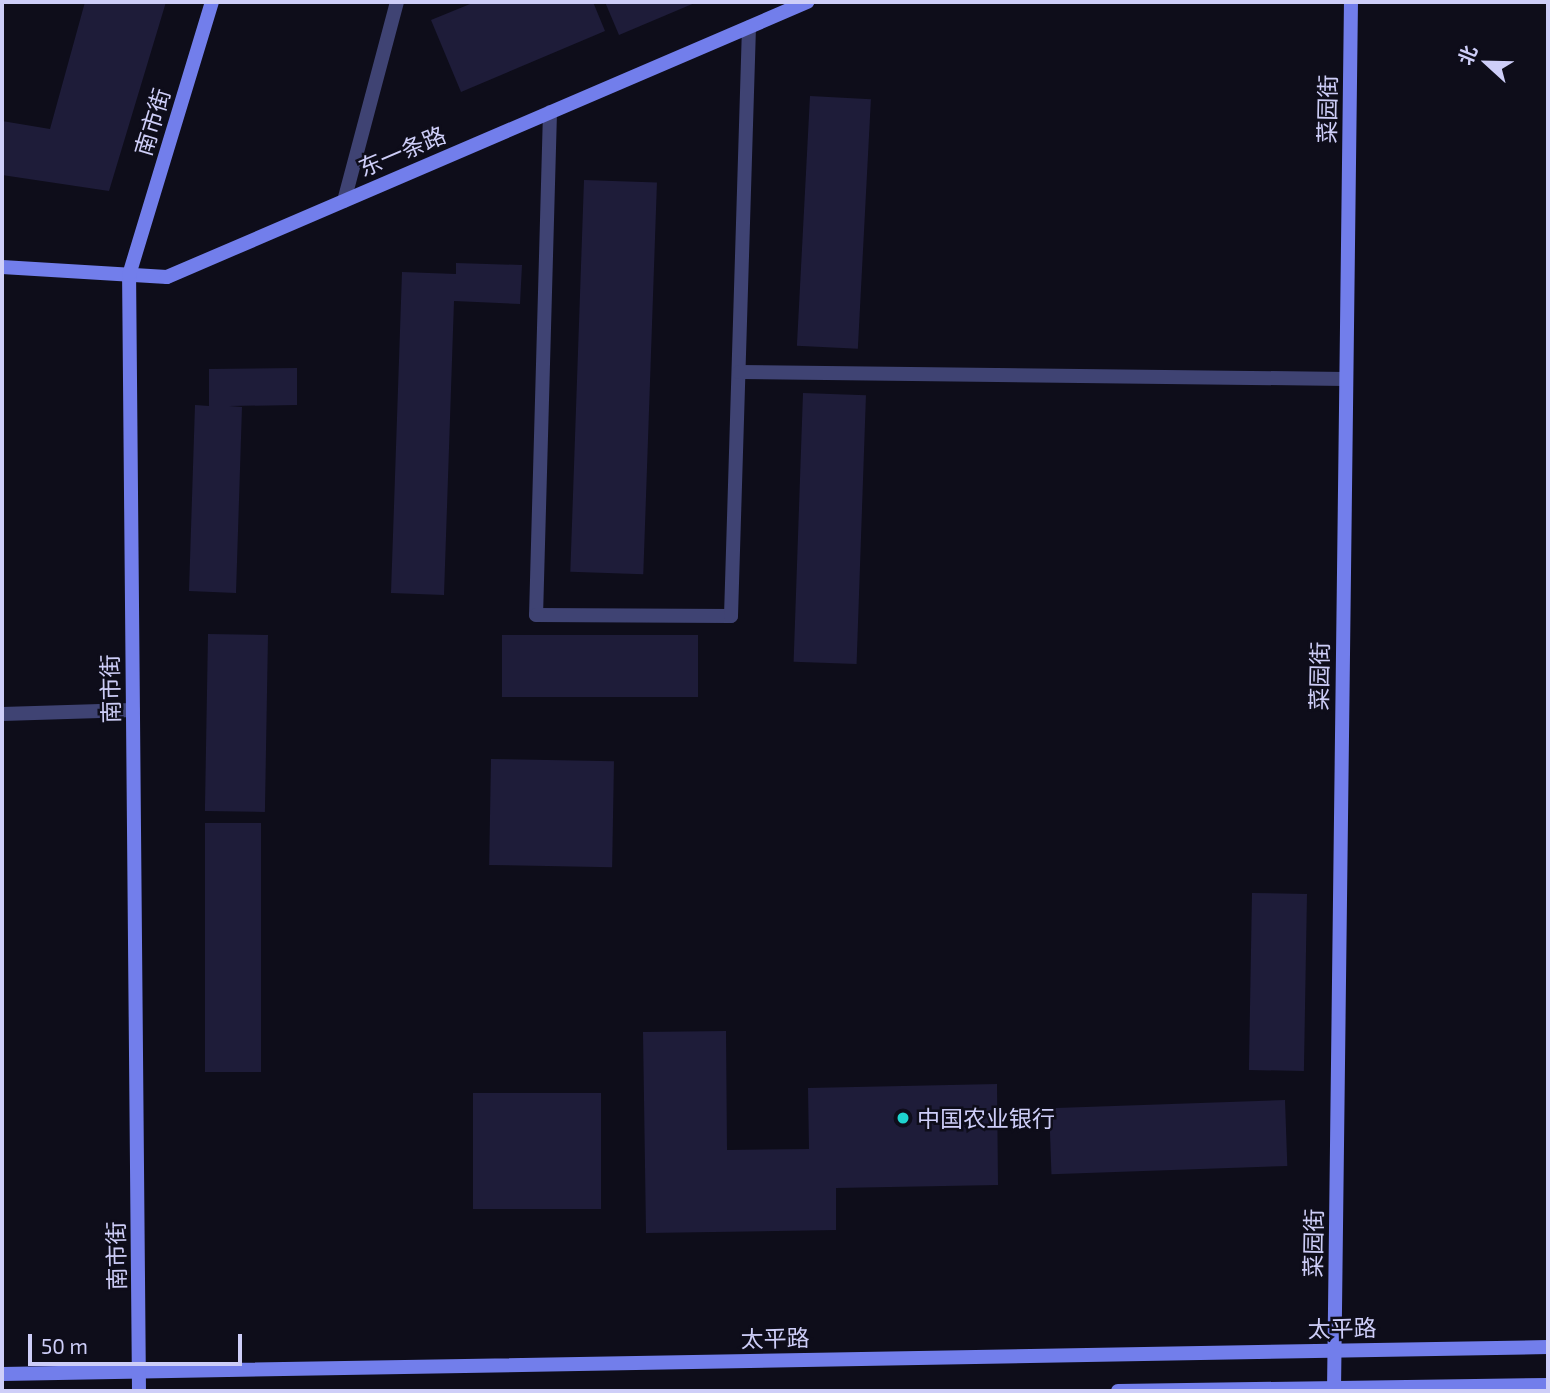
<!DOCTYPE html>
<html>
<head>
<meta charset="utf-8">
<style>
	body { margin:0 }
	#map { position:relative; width:1550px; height:1393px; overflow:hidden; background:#0e0d1a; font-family:"Exo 2","Noto Sans SC",sans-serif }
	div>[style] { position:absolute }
	.building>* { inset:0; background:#1e1c39; transform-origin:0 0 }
	.street>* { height:14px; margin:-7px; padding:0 7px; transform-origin:7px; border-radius:7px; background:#3f4373 }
	.secondary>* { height:14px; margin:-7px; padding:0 7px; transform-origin:7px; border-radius:7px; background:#727eeb }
	.dots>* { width:19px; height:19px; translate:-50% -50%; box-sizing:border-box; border:4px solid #0e0d1a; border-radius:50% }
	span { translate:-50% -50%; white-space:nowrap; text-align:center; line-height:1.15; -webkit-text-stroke:5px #0e0d1a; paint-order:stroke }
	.street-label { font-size:23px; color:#cecef8 }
	.poi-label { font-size:23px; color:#cecef8 }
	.left { translate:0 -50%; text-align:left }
	.frame { position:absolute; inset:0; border:4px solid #cecef8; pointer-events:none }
	.north { position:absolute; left:1452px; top:28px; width:70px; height:70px; -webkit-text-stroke:5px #0e0d1a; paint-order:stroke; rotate:292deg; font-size:19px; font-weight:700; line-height:28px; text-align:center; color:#cecef8 }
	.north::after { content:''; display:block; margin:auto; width:24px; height:32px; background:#cecef8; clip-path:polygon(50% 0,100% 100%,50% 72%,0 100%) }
	.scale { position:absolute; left:28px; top:1334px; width:214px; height:32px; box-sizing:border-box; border:4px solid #cecef8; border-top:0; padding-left:9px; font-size:21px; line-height:24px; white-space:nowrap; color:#cecef8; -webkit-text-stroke:5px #0e0d1a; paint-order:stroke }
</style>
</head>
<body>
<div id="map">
	<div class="building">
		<i style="clip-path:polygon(85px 2px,166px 2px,109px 191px,2px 175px,2px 121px,50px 129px)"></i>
		<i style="clip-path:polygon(475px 2px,593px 2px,605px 31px,461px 92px,431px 20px)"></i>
		<i style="clip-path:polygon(605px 2px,697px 2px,619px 35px)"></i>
		<i style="left:810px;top:96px;width:61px;height:250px;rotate:3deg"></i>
		<i style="left:584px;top:180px;width:73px;height:392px;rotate:2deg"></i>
		<i style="clip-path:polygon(456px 263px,522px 265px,520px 304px,454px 301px,444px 595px,391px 593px,402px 272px,456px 274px)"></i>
		<i style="clip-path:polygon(297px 368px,297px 405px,229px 406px,242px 407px,236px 593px,189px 591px,195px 405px,209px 406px,209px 369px)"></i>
		<i style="left:803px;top:393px;width:63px;height:269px;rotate:2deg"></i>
		<i style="left:208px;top:634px;width:60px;height:177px;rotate:1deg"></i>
		<i style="left:698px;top:635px;width:62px;height:196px;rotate:90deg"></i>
		<i style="left:491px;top:759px;width:123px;height:106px;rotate:1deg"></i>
		<i style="left:205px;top:823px;width:56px;height:249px"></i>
		<i style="left:1252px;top:893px;width:55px;height:177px;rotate:1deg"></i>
		<i style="clip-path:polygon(726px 1031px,727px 1150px,809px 1149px,808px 1088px,997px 1084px,998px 1185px,836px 1188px,836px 1230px,646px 1233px,643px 1032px)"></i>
		<i style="left:473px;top:1093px;width:128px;height:116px"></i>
		<i style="left:1285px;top:1100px;width:66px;height:236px;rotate:88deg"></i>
	</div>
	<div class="street">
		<i style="left:550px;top:112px;width:503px;rotate:91.59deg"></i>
		<i style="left:536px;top:615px;width:195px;rotate:0.3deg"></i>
		<i style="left:731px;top:616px;width:589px;rotate:-88.25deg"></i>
		<i style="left:344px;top:201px;width:206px;rotate:-75.1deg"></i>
		<i style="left:739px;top:372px;width:606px;rotate:0.66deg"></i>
		<i style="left:2px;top:714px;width:131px;rotate:-1.7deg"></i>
	</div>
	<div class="secondary">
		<i style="left:2px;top:267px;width:165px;rotate:3.5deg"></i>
		<i style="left:167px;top:277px;width:697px;rotate:-23.25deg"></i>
		<i style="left:2px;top:1374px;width:1546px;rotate:-1deg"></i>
		<i style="left:139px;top:1391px;width:1116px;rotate:-90.51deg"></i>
		<i style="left:129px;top:275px;width:285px;rotate:-73.1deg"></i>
		<i style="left:1118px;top:1391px;width:430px;rotate:-0.8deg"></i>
		<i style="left:1334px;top:1391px;width:1389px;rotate:-89.3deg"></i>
	</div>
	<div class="dots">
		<i style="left:903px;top:1118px;background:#1ed4cf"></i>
	</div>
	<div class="street-label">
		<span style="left:1327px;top:109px;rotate:-89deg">菜园街</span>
		<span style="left:152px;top:122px;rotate:-73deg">南市街</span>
		<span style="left:402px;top:151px;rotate:-23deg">东一条路</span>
		<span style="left:1319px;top:676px;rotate:-89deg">菜园街</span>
		<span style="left:110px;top:689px;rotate:-91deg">南市街</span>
		<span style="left:1313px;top:1243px;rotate:-89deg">菜园街</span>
		<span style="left:116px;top:1256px;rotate:-91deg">南市街</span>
		<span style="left:1342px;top:1328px;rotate:-1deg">太平路</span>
		<span style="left:775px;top:1338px;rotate:-1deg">太平路</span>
	</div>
	<div class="poi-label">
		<span class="left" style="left:917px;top:1118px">中国农业银行</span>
	</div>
	<div class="frame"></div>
	<div class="north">北</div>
	<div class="scale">50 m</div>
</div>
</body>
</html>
